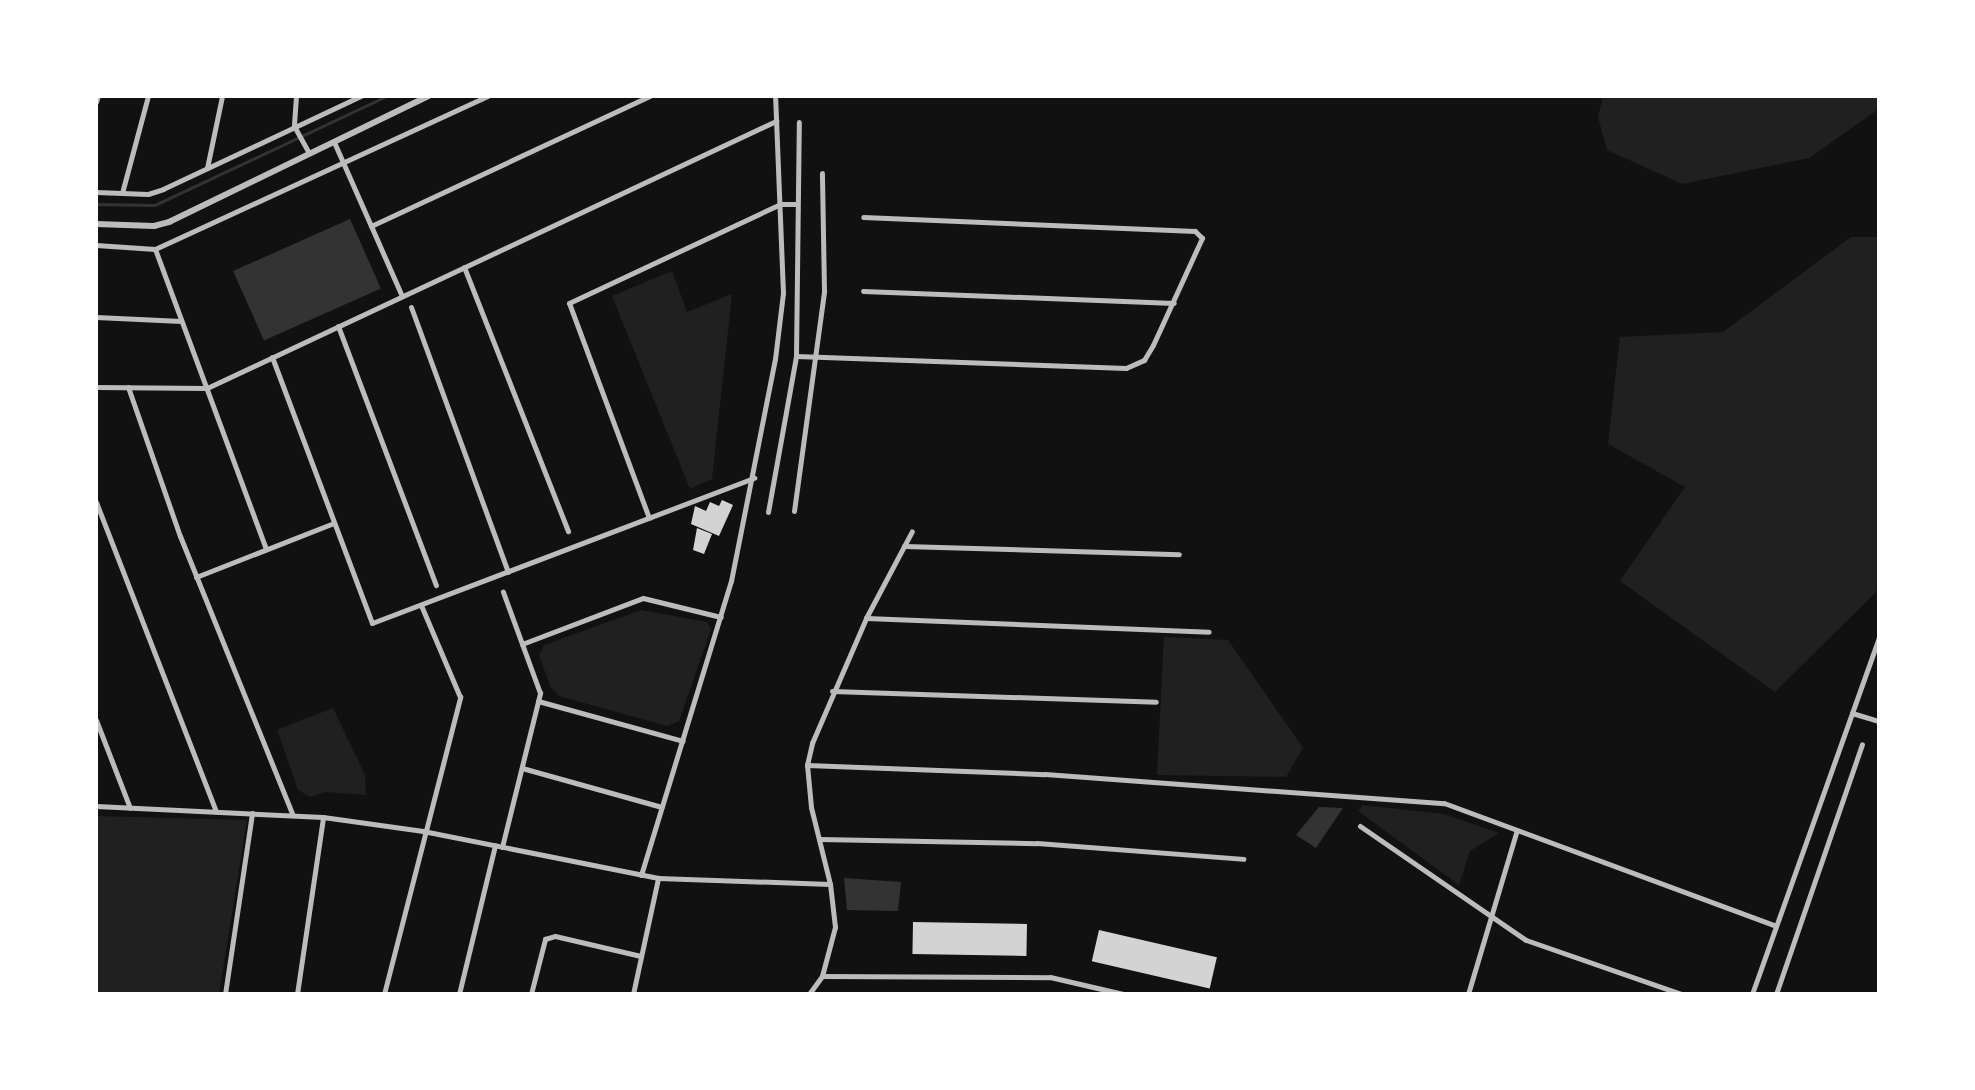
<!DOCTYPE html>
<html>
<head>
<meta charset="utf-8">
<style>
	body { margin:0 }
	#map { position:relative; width:1975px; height:1090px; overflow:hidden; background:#111; font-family:"Alegreya Sans",sans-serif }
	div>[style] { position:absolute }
	.green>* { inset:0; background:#202020 }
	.water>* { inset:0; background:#333; transform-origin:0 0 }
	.stream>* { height:2.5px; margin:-1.25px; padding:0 1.25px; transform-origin:1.25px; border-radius:1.25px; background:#333 }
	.building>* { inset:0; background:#d3d3d3; transform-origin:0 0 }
	.minor>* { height:5px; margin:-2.5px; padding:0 2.5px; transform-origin:2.5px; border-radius:2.5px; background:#bcbcbc }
	.tertiary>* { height:6px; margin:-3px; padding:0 3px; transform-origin:3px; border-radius:3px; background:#bcbcbc }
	span { translate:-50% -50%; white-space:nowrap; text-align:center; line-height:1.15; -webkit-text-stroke:7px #fff; paint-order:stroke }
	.frame { position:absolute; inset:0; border:98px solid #fff; pointer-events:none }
</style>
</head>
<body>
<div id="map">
	<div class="green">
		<i style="clip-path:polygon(1603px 96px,1879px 96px,1879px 109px,1809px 158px,1682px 184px,1607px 150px,1598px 117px)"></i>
		<i style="clip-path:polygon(1851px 237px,1879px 237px,1879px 589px,1775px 692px,1620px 581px,1685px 487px,1608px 444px,1620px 337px,1723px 332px)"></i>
		<i style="clip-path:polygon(672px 271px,687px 312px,732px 294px,712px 479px,690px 489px,612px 296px)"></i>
		<i style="clip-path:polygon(641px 610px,707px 622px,711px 629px,679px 721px,667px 726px,559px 696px,550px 686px,539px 655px,544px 645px)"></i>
		<i style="clip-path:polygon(1164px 637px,1228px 640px,1303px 748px,1286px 777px,1157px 775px)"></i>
		<i style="clip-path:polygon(333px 708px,365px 775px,366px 795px,325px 792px,310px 797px,298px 790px,277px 730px)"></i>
		<i style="clip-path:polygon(1363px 805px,1444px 814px,1499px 833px,1470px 851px,1459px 885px,1358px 811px)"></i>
		<i style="clip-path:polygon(96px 816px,247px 820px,219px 994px,96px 994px)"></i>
	</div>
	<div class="water">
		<i style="left:350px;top:219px;width:76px;height:128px;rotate:66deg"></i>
		<i style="clip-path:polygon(1319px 807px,1343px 808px,1316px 848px,1296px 835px)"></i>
		<i style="clip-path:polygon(844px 878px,901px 882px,898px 911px,847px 910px)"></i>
	</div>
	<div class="stream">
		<i style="left:96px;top:204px;width:59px;rotate:1deg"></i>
		<i style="left:155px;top:205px;width:256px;rotate:-25.2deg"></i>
	</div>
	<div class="building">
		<i style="clip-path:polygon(722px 500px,733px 505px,719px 536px,691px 524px,695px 506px,706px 511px,710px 502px,719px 506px)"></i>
		<i style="clip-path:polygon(697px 528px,712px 534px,704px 554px,693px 550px)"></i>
		<i style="left:913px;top:922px;width:114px;height:32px;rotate:1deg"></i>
		<i style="left:1099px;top:930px;width:121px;height:32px;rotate:13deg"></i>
	</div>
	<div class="minor">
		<i style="left:296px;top:96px;width:30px;rotate:94deg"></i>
		<i style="left:294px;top:126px;width:31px;rotate:61deg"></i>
		<i style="left:96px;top:102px;width:6px;rotate:-72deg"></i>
		<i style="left:334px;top:142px;width:168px;rotate:66.2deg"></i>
		<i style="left:207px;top:168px;width:74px;rotate:-78.2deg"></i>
		<i style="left:96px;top:192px;width:52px;rotate:2.2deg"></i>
		<i style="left:148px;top:194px;width:16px;rotate:-18deg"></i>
		<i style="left:163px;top:189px;width:219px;rotate:-25.2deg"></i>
		<i style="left:122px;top:193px;width:100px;rotate:-75deg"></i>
		<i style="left:371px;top:226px;width:308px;rotate:-25deg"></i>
		<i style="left:96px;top:245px;width:59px;rotate:3.9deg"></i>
		<i style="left:155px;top:249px;width:366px;rotate:-24.7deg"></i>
		<i style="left:155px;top:249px;width:320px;rotate:69.7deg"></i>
		<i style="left:464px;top:267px;width:284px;rotate:68.5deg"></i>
		<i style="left:863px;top:291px;width:311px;rotate:2.2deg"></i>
		<i style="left:411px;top:307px;width:282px;rotate:69.9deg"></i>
		<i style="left:96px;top:317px;width:85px;rotate:2.7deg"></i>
		<i style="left:338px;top:326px;width:277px;rotate:69.3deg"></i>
		<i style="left:796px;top:356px;width:330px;rotate:2.1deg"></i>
		<i style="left:1126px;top:368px;width:20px;rotate:-24deg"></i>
		<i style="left:1144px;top:360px;width:17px;rotate:-59deg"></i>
		<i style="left:1153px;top:345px;width:118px;rotate:-65.4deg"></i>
		<i style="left:1202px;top:238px;width:10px;rotate:-135deg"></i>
		<i style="left:1195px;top:231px;width:332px;rotate:-177.6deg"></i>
		<i style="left:272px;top:357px;width:284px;rotate:69.4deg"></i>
		<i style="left:372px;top:623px;width:409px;rotate:-20.8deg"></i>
		<i style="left:96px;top:387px;width:111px;rotate:0.5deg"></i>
		<i style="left:207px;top:388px;width:629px;rotate:-25.14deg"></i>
		<i style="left:128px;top:387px;width:158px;rotate:70.8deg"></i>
		<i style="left:180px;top:536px;width:301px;rotate:68deg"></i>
		<i style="left:96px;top:502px;width:332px;rotate:68.8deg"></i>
		<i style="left:794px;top:511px;width:222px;rotate:-82.2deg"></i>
		<i style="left:824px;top:291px;width:118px;rotate:-91deg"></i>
		<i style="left:768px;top:512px;width:158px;rotate:-79.8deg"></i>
		<i style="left:796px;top:356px;width:234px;rotate:-89.3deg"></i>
		<i style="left:649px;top:518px;width:229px;rotate:-110.4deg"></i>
		<i style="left:569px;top:303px;width:233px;rotate:-25.1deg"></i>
		<i style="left:780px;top:204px;width:17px"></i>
		<i style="left:904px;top:546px;width:275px;rotate:1.7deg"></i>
		<i style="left:196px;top:577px;width:148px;rotate:-21.4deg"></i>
		<i style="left:866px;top:618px;width:343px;rotate:2.3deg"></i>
		<i style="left:522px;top:644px;width:129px;rotate:-20.8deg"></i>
		<i style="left:643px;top:598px;width:80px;rotate:13.7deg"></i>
		<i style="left:832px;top:691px;width:324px;rotate:1.9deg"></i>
		<i style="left:538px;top:701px;width:150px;rotate:15.4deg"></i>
		<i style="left:1852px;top:713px;width:28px;rotate:17deg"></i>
		<i style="left:96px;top:720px;width:94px;rotate:68.9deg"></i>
		<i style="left:807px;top:765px;width:238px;rotate:2.2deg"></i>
		<i style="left:1045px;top:774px;width:400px;rotate:4.2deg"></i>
		<i style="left:1444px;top:803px;width:354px;rotate:20.3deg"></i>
		<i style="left:522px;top:768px;width:145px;rotate:15.6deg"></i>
		<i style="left:96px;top:806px;width:227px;rotate:2.8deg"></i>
		<i style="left:323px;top:817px;width:101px;rotate:8deg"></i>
		<i style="left:423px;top:831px;width:240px;rotate:11.3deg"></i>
		<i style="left:658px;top:878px;width:172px;rotate:2deg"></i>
		<i style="left:1360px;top:826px;width:201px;rotate:34.5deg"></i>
		<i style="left:1526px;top:940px;width:164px;rotate:19.2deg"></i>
		<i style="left:819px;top:839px;width:218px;rotate:1.1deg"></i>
		<i style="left:1037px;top:843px;width:207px;rotate:4.4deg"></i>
		<i style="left:502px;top:847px;width:159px;rotate:-76.1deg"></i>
		<i style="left:540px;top:693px;width:108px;rotate:-110.1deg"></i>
		<i style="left:641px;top:875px;width:307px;rotate:-73deg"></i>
		<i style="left:731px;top:581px;width:226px;rotate:-78.8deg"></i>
		<i style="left:775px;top:359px;width:66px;rotate:-83.1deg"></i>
		<i style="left:783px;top:293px;width:197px;rotate:-92.3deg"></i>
		<i style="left:822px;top:976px;width:228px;rotate:0.3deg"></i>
		<i style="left:1050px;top:977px;width:75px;rotate:13.1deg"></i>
		<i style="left:225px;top:994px;width:183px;rotate:-81.5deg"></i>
		<i style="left:297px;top:994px;width:179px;rotate:-81.6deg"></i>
		<i style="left:384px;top:994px;width:307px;rotate:-75.6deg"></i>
		<i style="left:460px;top:697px;width:100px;rotate:-113deg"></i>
		<i style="left:459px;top:994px;width:153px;rotate:-76.4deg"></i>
		<i style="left:531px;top:994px;width:57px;rotate:-75.7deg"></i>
		<i style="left:545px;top:939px;width:10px;rotate:-17deg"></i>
		<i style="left:555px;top:936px;width:88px;rotate:13.1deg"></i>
		<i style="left:633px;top:994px;width:119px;rotate:-77.8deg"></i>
		<i style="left:809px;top:994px;width:22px;rotate:-54deg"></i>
		<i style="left:822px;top:976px;width:51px;rotate:-75.1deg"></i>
		<i style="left:835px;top:927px;width:43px;rotate:-96.6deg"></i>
		<i style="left:830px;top:884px;width:79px;rotate:-103.9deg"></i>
		<i style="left:811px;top:807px;width:42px;rotate:-95.4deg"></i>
		<i style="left:807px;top:765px;width:23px;rotate:-77deg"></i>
		<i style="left:812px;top:743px;width:136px;rotate:-66.6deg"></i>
		<i style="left:866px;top:618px;width:98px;rotate:-62.1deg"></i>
		<i style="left:1468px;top:994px;width:171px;rotate:-73.4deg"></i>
		<i style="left:1752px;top:994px;width:379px;rotate:-70.4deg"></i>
		<i style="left:1776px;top:994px;width:264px;rotate:-71deg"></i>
	</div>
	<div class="tertiary">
		<i style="left:96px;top:224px;width:58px;rotate:2deg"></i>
		<i style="left:154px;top:226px;width:16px;rotate:-15deg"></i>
		<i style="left:169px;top:222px;width:289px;rotate:-25.9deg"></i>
	</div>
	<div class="frame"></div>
</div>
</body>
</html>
